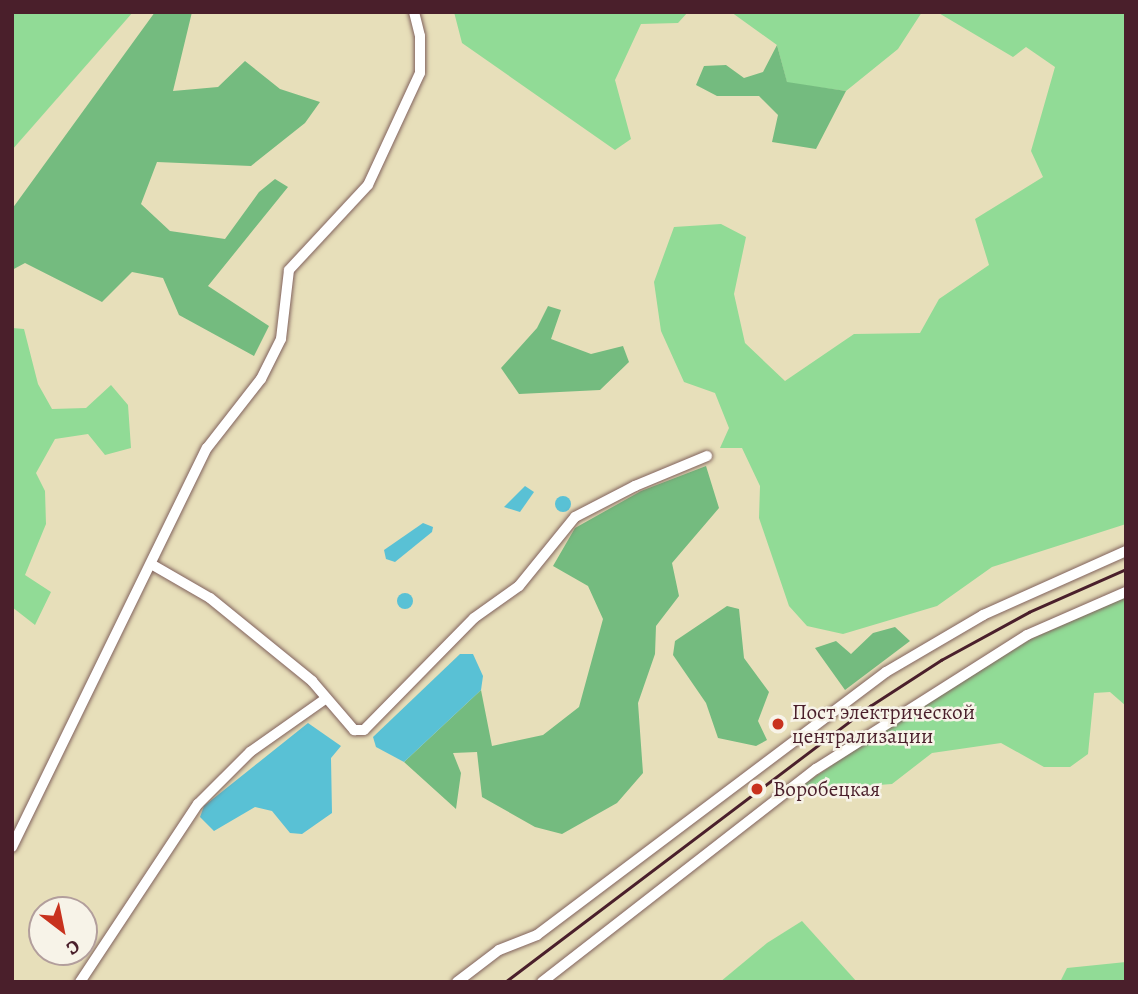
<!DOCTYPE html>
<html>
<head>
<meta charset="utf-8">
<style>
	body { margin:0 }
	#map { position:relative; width:1138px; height:994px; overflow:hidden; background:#e7dfba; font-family:Alegreya,serif }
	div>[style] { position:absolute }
	.green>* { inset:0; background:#91db96 }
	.forest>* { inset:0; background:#74bb7f }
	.water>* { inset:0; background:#59c1d5 }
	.round { border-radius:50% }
	.roads { filter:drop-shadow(0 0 2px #81625d) drop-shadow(0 0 2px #81625d) }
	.street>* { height:10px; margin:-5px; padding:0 5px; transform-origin:5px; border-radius:5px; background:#fff }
	.rail>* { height:2.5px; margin:-1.25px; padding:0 1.25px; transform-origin:1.25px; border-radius:1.25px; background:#4a1f2b }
	.dots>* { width:19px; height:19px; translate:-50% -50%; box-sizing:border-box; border:4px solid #f7f3e8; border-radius:50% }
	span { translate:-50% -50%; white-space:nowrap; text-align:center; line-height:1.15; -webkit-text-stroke:5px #f7f3e8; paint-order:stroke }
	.poi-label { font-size:21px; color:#4a1f2b }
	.left { translate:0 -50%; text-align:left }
	.frame { position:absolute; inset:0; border:14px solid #4a1f2b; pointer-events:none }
	.north { position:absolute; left:28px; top:896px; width:70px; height:70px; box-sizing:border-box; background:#f7f3e8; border:2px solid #b29e9c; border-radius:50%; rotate:148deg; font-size:19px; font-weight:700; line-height:28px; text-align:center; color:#4a1f2b }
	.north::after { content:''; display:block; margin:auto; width:24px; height:32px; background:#c8321e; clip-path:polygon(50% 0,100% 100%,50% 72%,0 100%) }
</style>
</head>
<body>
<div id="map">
	<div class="green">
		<i style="clip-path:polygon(12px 12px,133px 12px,12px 150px)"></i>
		<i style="clip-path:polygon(454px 12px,688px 12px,678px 23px,641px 24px,615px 80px,631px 139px,615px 150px,462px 43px)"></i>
		<i style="clip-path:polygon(731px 12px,922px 12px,898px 49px,846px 91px,787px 83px,777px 45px)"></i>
		<i style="clip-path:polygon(937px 12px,1126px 12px,1126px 524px,992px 567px,937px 606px,843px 634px,807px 626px,789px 606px,759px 518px,760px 486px,742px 448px,720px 448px,729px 428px,715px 393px,684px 382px,661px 331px,654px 282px,674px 227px,721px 224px,746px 237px,734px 294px,745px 343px,785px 381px,854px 334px,920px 333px,939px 299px,989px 265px,975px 219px,1043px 177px,1031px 151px,1055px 67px,1026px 47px,1013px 57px)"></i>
		<i style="clip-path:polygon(12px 328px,24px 329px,38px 384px,52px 409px,86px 408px,111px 385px,128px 405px,131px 448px,105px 455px,88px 434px,55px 439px,36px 473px,45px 491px,46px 524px,25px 575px,51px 592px,35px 625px,12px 607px)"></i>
		<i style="clip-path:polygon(1126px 597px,1126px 706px,1110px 692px,1094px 693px,1088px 754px,1070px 767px,1044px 767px,1001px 743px,932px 753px,892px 784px,794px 791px,893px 724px,1031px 639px)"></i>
		<i style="clip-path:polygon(802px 921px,857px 982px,720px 982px,767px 943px)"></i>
		<i style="clip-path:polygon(1126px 962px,1126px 982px,1060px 982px,1067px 968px)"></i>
	</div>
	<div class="forest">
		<i style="clip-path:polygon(155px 12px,192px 12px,173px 91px,218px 87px,245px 61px,280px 89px,320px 102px,305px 123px,251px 166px,157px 162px,141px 204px,170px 231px,225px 239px,259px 192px,275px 179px,288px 187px,208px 286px,269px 326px,254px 356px,179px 315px,163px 278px,132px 272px,102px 302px,25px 263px,12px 270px,12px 209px)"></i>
		<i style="clip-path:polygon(777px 45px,787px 82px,846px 91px,816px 149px,772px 142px,778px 115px,759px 96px,717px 96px,696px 85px,704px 66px,726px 65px,744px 78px,763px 72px)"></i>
		<i style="clip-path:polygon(548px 306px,561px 310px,551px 339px,591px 354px,623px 346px,629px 362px,600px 390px,519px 394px,501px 368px,537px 328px)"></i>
		<i style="clip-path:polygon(706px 466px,719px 508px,672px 563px,679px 596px,656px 626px,655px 654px,638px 703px,643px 773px,617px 803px,562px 834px,535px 827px,482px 797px,477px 752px,453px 753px,461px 773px,456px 809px,404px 762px,481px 690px,492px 746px,543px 735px,579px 707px,603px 619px,588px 586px,553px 566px,575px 528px,641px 491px)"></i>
		<i style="clip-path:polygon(727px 606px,739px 609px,744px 658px,769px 692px,758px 721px,767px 740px,756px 746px,718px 738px,706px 703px,673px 655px,675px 641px)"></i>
		<i style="clip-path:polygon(895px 627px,910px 641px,845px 690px,815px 648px,836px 641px,851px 654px,873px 633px)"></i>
	</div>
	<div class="water">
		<i style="clip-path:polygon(525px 486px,534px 492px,520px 512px,504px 507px)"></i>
		<i class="round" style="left:555px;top:496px;width:16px;height:16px"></i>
		<i style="clip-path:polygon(423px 523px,433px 527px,432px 532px,395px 562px,386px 559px,384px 550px)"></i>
		<i class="round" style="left:397px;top:593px;width:16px;height:16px"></i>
		<i style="clip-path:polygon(460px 654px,473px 654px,483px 676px,481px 690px,404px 762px,376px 747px,373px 737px)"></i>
		<i style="clip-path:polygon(308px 723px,341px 746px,331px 758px,332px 813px,302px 834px,290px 833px,272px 811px,255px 807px,214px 831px,200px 817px,204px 806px)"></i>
	</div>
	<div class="roads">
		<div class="street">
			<i style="left:151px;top:564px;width:68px;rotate:30deg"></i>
			<i style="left:210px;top:598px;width:132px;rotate:39.1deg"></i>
			<i style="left:312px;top:681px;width:65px;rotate:49.4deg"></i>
			<i style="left:354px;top:730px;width:10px"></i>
			<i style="left:364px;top:730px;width:157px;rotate:-45.5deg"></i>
			<i style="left:474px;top:618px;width:55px;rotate:-35.4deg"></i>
			<i style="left:519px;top:586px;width:89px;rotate:-50.9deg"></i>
			<i style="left:575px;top:517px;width:68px;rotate:-27.3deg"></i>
			<i style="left:635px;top:486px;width:78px;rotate:-22.6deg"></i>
			<i style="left:12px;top:847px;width:444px;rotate:-64deg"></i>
			<i style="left:207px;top:448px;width:88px;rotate:-52deg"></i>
			<i style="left:261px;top:379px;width:45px;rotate:-63.4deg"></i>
			<i style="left:281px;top:339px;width:69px;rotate:-83.4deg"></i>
			<i style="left:289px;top:270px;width:116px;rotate:-47.1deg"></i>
			<i style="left:368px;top:185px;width:123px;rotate:-65.1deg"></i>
			<i style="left:420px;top:73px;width:37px;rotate:-90deg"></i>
			<i style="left:420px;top:36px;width:25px;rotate:-104deg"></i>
			<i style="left:80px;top:982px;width:214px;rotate:-56.5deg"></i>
			<i style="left:198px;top:804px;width:74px;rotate:-45deg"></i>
			<i style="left:250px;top:752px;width:92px;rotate:-35.2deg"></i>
			<i style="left:457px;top:982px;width:53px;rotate:-37.3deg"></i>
			<i style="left:499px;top:950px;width:41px;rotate:-21.5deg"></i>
			<i style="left:537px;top:935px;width:437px;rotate:-37deg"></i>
			<i style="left:886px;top:672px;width:113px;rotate:-30.4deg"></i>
			<i style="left:983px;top:615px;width:157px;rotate:-24.1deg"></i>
			<i style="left:542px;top:982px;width:347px;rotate:-37.9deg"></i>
			<i style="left:816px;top:769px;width:250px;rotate:-32.4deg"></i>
			<i style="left:1027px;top:635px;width:108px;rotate:-23.5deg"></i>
		</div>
	</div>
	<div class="rail">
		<i style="left:505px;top:982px;width:458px;rotate:-37.1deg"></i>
		<i style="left:870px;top:706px;width:85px;rotate:-32.9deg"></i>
		<i style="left:941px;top:660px;width:100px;rotate:-28.6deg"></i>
		<i style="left:1029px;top:612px;width:106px;rotate:-23.9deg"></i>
	</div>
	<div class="dots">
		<i style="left:778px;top:724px;background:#c8321e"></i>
		<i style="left:757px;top:789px;background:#c8321e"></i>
	</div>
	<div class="poi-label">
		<span class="left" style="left:792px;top:724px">Пост электрической<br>централизации</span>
		<span class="left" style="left:773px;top:789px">Воробецкая</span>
	</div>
	<div class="frame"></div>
	<div class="north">С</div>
</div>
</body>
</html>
